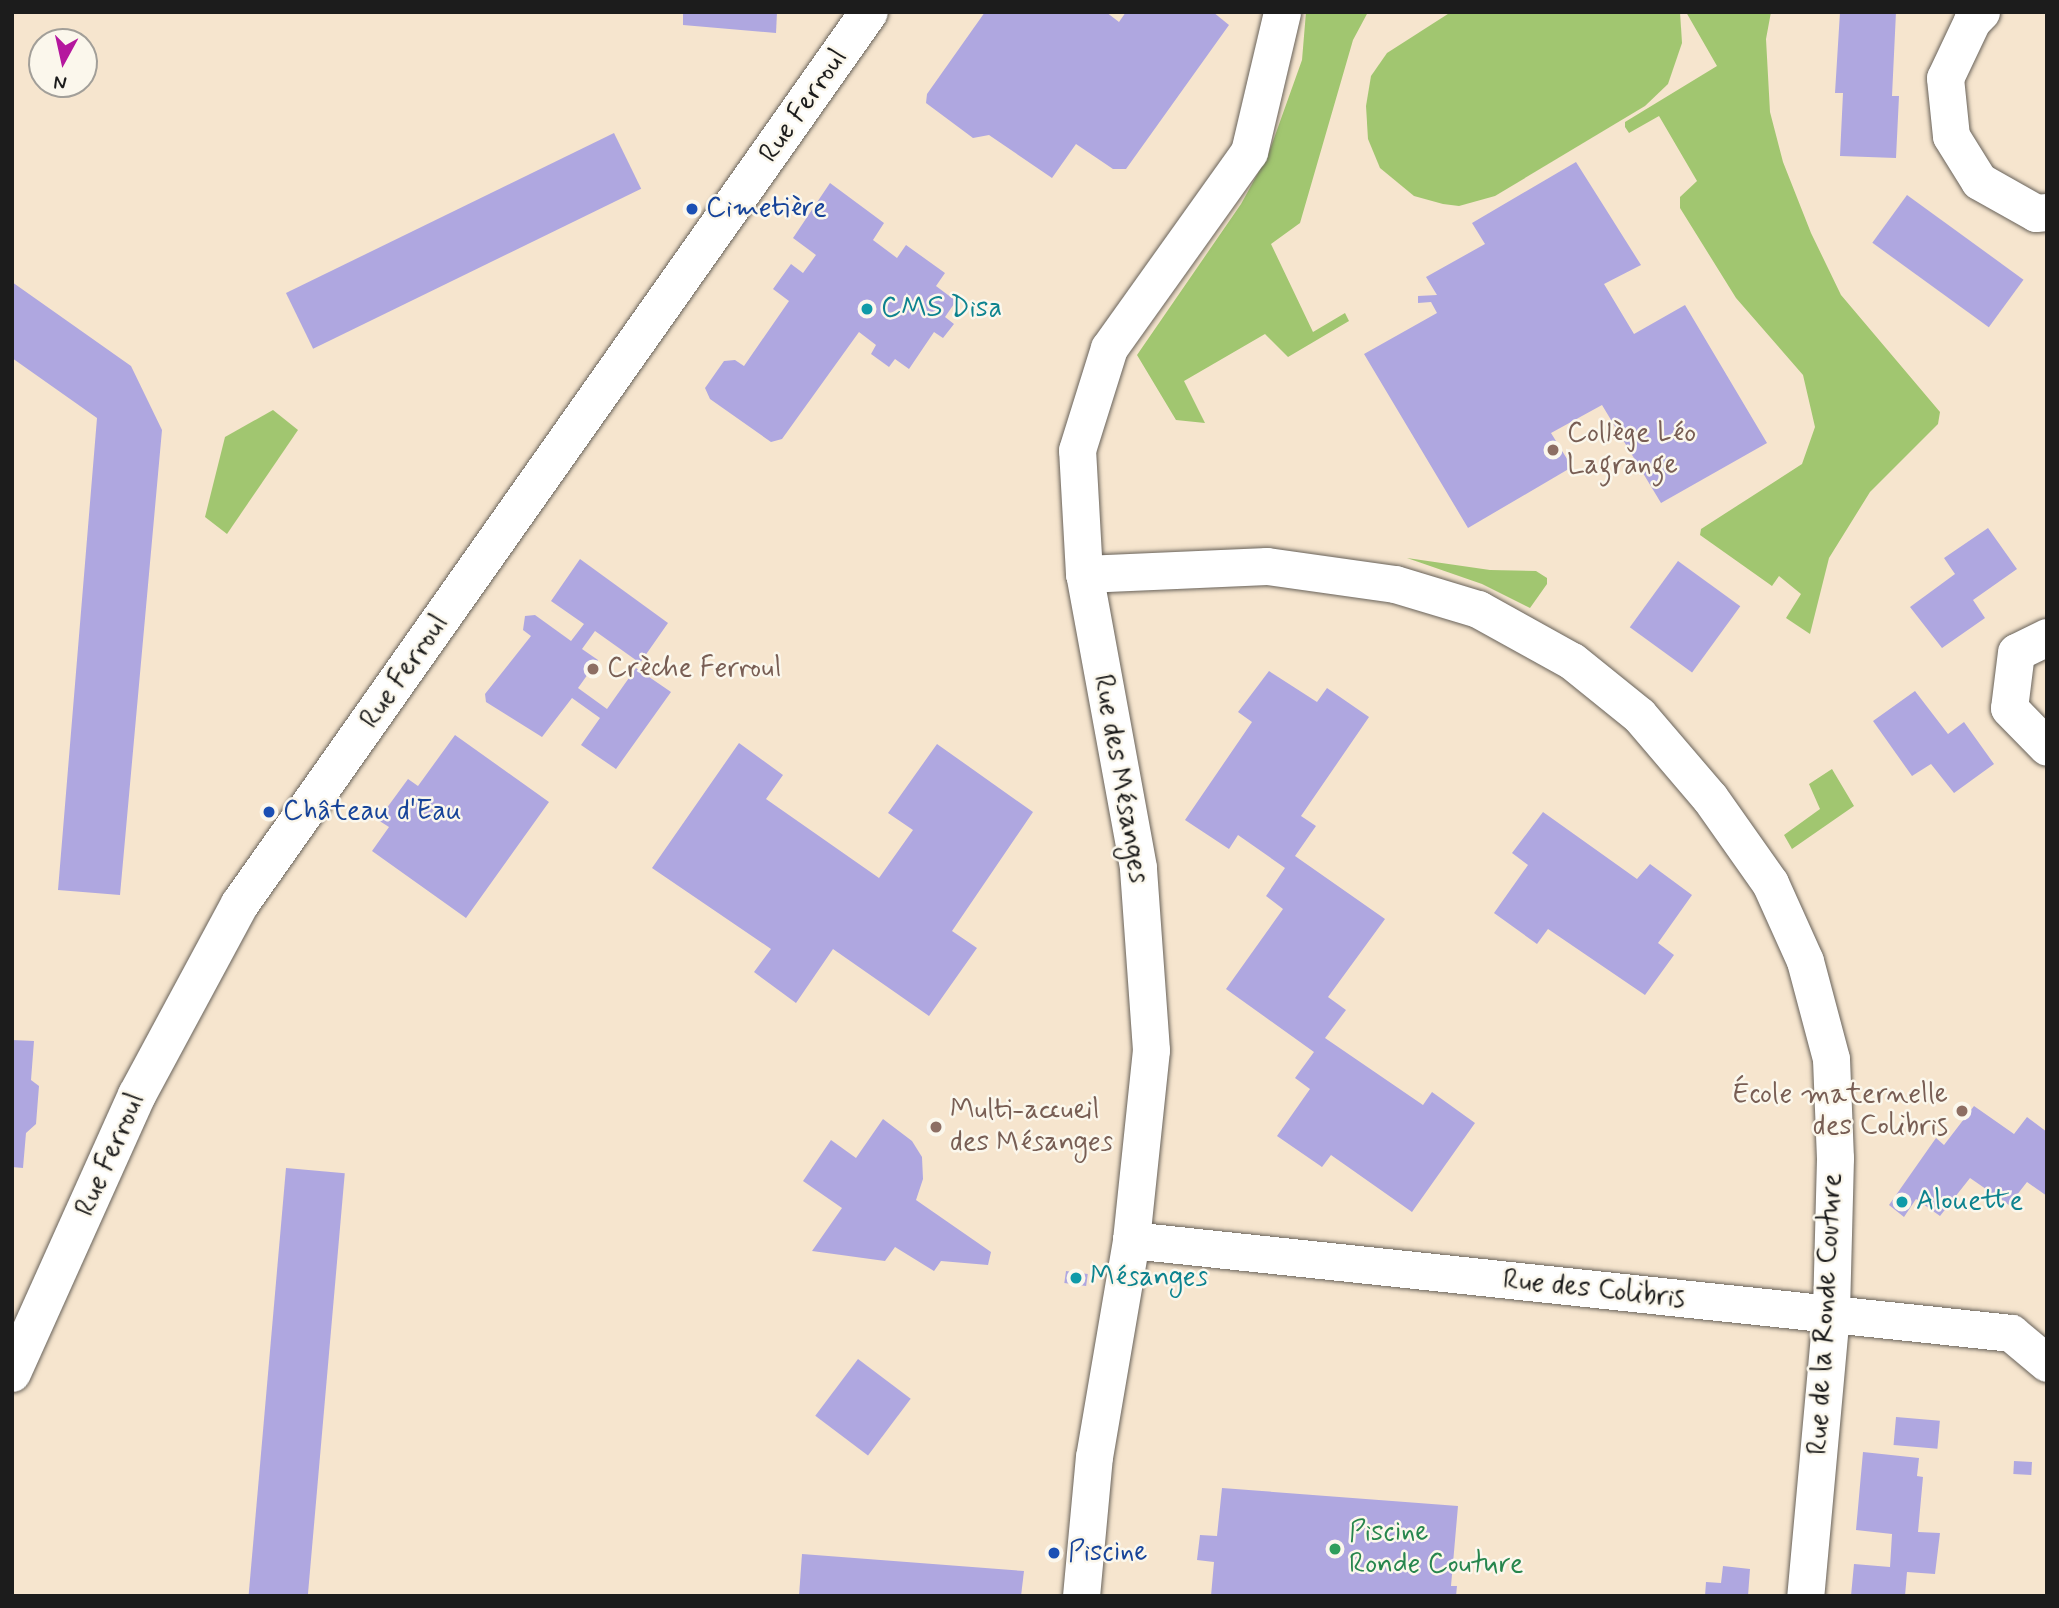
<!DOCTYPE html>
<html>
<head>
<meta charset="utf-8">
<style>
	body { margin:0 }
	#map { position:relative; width:2059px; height:1608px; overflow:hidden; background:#f6e5ce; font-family:Mynerve,sans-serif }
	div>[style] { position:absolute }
	.green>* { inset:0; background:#a1c670 }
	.building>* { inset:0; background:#afa7e0; transform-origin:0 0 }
	.roads { filter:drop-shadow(0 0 2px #68625a) drop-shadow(0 0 2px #68625a) }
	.minor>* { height:37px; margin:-18.5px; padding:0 18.5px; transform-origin:18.5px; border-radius:18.5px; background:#fff }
	.tertiary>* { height:38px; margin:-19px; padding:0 19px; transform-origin:19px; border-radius:19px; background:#fff }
	.dots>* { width:19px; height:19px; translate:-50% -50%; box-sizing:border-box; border:4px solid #fbf7ec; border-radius:50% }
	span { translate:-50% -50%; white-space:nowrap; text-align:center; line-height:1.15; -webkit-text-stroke:5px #fbf7ec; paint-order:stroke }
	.street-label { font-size:28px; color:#1c1c1c }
	.transit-label { font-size:28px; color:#164399 }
	.left { translate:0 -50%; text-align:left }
	.culture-label { font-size:28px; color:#0d838f }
	.education-label { font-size:28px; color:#785e54 }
	.right { translate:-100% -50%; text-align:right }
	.leisure-label { font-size:28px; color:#27864d }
	.frame { position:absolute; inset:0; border:14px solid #1c1c1c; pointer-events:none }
	.north { position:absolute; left:28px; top:28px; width:70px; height:70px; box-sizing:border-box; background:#fbf7ec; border:2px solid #a29f99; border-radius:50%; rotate:188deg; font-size:19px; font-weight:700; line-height:28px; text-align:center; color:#1c1c1c }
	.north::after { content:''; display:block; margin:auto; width:24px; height:32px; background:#b5179e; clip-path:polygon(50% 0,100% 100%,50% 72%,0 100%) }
</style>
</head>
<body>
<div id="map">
	<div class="green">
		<i style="clip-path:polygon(1306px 12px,1368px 12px,1353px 40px,1300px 223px,1271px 244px,1313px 332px,1345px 313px,1349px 321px,1288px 357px,1265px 334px,1184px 381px,1205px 423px,1176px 420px,1137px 355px,1241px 204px,1268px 155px,1302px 60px)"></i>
		<i style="clip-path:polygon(1451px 12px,1680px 12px,1682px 43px,1668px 84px,1645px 106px,1495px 196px,1459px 206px,1443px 204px,1414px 196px,1380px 168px,1368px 139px,1366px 106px,1371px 76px,1387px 53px)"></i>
		<i style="clip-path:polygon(1686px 12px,1771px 12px,1766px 39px,1770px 112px,1783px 162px,1811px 233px,1841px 295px,1940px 412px,1938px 424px,1870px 492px,1829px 558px,1810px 634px,1786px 618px,1801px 594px,1779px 576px,1772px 586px,1700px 535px,1701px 529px,1802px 464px,1815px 427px,1803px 375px,1736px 298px,1680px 208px,1680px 197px,1697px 181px,1659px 116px,1629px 133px,1625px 127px,1625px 122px,1717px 66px)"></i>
		<i style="clip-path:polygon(273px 410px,298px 430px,227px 534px,205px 517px,225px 437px)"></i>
		<i style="clip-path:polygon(1407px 558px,1490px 570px,1536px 571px,1547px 578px,1547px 584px,1530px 608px,1482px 584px)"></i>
		<i style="clip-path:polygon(1832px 769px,1854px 806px,1792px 849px,1784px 835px,1820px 809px,1809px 784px)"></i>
	</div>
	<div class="building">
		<i style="clip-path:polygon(683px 12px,777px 12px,776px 33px,683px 25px)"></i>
		<i style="clip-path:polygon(985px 12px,1106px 12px,1119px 22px,1126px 12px,1213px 12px,1229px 25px,1126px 169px,1113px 169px,1076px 144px,1052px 178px,989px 135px,973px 138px,926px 103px,927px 94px)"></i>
		<i style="clip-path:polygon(1840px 12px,1896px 12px,1892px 96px,1899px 96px,1896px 158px,1840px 156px,1843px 93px,1835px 93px)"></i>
		<i style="left:614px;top:133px;width:62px;height:365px;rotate:64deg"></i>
		<i style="clip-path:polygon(1576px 162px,1641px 265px,1604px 284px,1634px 334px,1685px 305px,1767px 443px,1661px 503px,1602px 405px,1551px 433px,1572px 467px,1468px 528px,1364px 354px,1437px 313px,1431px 302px,1418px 303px,1418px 296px,1437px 295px,1426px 277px,1485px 244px,1472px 223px)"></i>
		<i style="clip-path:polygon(830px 183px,884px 223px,873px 240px,897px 258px,906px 245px,945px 273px,936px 286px,956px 301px,945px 317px,954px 324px,943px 338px,934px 332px,909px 369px,895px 359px,889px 367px,871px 354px,876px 345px,859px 332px,782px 439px,771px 442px,710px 399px,705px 388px,724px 361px,735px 360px,744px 366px,789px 301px,773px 289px,791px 264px,803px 273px,816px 255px,793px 238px)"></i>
		<i style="left:1907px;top:195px;width:144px;height:59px;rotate:36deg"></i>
		<i style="clip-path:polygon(12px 282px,131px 366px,162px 430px,120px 895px,58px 890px,97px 418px,12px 358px)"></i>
		<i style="clip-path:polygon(1988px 528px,2017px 569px,1973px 600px,1985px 618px,1942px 648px,1910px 607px,1955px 574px,1944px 558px)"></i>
		<i style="clip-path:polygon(580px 559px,668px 623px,640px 663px,595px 631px,582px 649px,598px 660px,578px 688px,607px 709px,636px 668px,671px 692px,616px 769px,581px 745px,600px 718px,572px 698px,542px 737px,486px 702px,485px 694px,531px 636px,523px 630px,525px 616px,535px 615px,571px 641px,584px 624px,551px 601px)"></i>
		<i style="left:1678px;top:561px;width:77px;height:82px;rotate:36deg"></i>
		<i style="clip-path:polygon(1269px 671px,1317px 702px,1327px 688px,1369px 717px,1301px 816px,1316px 826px,1295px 856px,1385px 919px,1328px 997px,1346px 1010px,1325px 1038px,1423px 1105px,1432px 1092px,1475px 1123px,1412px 1212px,1331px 1155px,1322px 1167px,1277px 1136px,1310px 1089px,1295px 1078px,1314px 1052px,1226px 989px,1283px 909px,1266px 896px,1285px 868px,1238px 835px,1229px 849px,1185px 820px,1252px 722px,1238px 712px)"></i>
		<i style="clip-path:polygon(1915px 691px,1948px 734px,1964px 722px,1994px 764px,1954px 793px,1931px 764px,1912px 776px,1873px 721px)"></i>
		<i style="clip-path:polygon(455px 735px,549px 802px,466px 918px,372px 851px,389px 827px,378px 820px,408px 779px,418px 786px)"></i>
		<i style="clip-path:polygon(739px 743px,783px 775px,766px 799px,879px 878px,913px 830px,888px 813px,937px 744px,1033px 812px,952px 931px,977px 948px,929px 1016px,833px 949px,796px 1003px,754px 972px,771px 949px,652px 868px)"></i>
		<i style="clip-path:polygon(1543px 812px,1637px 879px,1650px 864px,1692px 895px,1658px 943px,1674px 955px,1645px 995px,1548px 929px,1537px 944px,1494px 913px,1528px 865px,1512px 853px)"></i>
		<i style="clip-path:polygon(12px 1040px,34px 1041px,31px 1080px,39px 1086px,36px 1124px,26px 1133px,23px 1168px,12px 1167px)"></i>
		<i style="clip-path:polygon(1974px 1106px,2014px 1134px,2027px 1117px,2047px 1132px,2047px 1196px,2027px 1182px,2009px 1205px,1970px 1178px,1940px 1216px,1916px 1199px,1904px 1217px,1889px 1205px,1936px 1138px,1944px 1145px)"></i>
		<i style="clip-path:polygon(883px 1119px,912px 1141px,922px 1157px,923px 1179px,916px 1200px,991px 1252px,988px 1265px,941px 1261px,934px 1271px,895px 1247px,885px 1261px,812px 1251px,842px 1208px,803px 1181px,831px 1140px,856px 1158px)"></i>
		<i style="left:286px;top:1168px;width:59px;height:430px;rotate:5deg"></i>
		<i style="left:1066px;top:1271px;width:22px;height:12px;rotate:8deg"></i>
		<i style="left:858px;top:1359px;width:66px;height:71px;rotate:37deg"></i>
		<i style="left:1896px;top:1417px;width:44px;height:28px;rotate:5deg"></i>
		<i style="clip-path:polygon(1863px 1452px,1919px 1458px,1917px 1476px,1923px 1477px,1918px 1532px,1940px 1533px,1935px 1574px,1907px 1572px,1905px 1596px,1851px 1596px,1854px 1564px,1890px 1567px,1891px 1551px,1892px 1534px,1856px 1530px)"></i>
		<i style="left:2014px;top:1461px;width:18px;height:13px;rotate:3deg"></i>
		<i style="clip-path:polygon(1222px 1488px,1458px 1506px,1451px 1586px,1457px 1586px,1456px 1596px,1211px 1596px,1214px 1562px,1197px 1560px,1200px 1535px,1217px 1536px)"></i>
		<i style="clip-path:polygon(802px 1554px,1024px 1571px,1021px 1596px,799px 1596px)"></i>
		<i style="clip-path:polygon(1723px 1566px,1750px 1569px,1748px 1596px,1705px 1596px,1706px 1582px,1721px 1583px)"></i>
	</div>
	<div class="roads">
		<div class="minor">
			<i style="left:1981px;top:12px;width:13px;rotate:135deg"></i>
			<i style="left:1972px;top:21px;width:63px;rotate:115.3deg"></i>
			<i style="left:1945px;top:78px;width:58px;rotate:84.1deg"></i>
			<i style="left:1951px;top:136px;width:53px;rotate:58.1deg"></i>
			<i style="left:1979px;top:181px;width:65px;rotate:29.3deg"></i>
			<i style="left:2036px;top:213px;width:11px;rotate:-5deg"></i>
			<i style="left:1084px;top:574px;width:183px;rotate:-2.5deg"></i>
			<i style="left:1267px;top:566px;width:129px;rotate:8deg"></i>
			<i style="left:1395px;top:584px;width:87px;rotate:16.8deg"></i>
			<i style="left:1478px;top:609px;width:107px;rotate:29deg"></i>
			<i style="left:1572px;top:661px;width:86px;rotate:38.9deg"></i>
			<i style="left:1639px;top:715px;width:109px;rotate:49.5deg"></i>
			<i style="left:1710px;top:798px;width:104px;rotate:54.8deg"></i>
			<i style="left:1770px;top:883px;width:85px;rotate:65.8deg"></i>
			<i style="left:1805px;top:961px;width:101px;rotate:75.1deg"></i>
			<i style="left:1831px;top:1059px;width:99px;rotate:87.7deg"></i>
			<i style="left:1835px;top:1158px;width:155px;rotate:91.5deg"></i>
			<i style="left:1831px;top:1313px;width:284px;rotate:95.2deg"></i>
			<i style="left:2047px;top:637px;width:34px;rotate:154deg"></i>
			<i style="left:2016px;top:652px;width:56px;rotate:97.1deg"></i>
			<i style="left:2009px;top:708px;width:54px;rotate:45.7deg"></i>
			<i style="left:1131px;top:1240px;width:885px;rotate:6.03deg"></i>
			<i style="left:2011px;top:1333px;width:47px;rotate:39.8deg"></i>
			<i style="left:1081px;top:1596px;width:140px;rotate:-84.7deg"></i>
			<i style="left:1094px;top:1457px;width:220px;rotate:-80.3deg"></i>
			<i style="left:1131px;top:1240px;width:191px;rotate:-84deg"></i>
			<i style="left:1151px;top:1050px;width:183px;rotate:-94.1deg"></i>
			<i style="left:1138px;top:867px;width:298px;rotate:-100.4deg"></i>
			<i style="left:1084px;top:574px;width:124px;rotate:-93.2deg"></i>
			<i style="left:1077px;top:450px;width:107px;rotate:-72.6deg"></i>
			<i style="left:1109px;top:348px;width:241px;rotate:-54.5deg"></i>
			<i style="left:1249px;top:152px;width:144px;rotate:-76.7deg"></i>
		</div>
		<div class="tertiary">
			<i style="left:12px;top:1373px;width:305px;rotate:-65.8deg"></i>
			<i style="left:137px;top:1095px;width:217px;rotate:-61.7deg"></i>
			<i style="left:240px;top:904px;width:1091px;rotate:-54.81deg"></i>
		</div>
	</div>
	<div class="dots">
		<i style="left:692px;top:209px;background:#1a4fb4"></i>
		<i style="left:867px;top:309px;background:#0f9aa8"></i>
		<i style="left:1553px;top:450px;background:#8d6e63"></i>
		<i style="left:593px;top:669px;background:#8d6e63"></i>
		<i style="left:269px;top:812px;background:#1a4fb4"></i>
		<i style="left:1962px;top:1111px;background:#8d6e63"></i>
		<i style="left:936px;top:1127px;background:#8d6e63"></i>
		<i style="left:1902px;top:1202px;background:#0f9aa8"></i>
		<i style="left:1076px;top:1278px;background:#0f9aa8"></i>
		<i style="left:1335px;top:1549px;background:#2e9e5b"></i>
		<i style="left:1054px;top:1553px;background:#1a4fb4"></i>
	</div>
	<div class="street-label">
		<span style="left:804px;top:106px;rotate:-55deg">Rue Ferroul</span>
		<span style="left:405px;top:672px;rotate:-55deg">Rue Ferroul</span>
		<span style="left:1120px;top:779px;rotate:80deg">Rue des Mésanges</span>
		<span style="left:111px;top:1155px;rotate:-66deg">Rue Ferroul</span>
		<span style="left:1594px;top:1290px;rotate:6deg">Rue des Colibris</span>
		<span style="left:1826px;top:1314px;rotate:-87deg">Rue de la Ronde Couture</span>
	</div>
	<div class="transit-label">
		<span class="left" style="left:706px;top:209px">Cimetière</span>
		<span class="left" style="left:283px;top:812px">Château d'Eau</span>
		<span class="left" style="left:1068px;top:1553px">Piscine</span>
	</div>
	<div class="culture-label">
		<span class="left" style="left:881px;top:309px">CMS Disa</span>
		<span class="left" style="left:1916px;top:1202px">Alouette</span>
		<span class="left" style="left:1090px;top:1278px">Mésanges</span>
	</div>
	<div class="education-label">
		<span class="left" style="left:1567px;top:450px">Collège Léo<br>Lagrange</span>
		<span class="left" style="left:607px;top:669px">Crèche Ferroul</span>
		<span class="right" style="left:1948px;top:1111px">École maternelle<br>des Colibris</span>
		<span class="left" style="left:950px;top:1127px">Multi-accueil<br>des Mésanges</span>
	</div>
	<div class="leisure-label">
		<span class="left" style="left:1349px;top:1549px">Piscine<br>Ronde Couture</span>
	</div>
	<div class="frame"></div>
	<div class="north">N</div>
</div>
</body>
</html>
